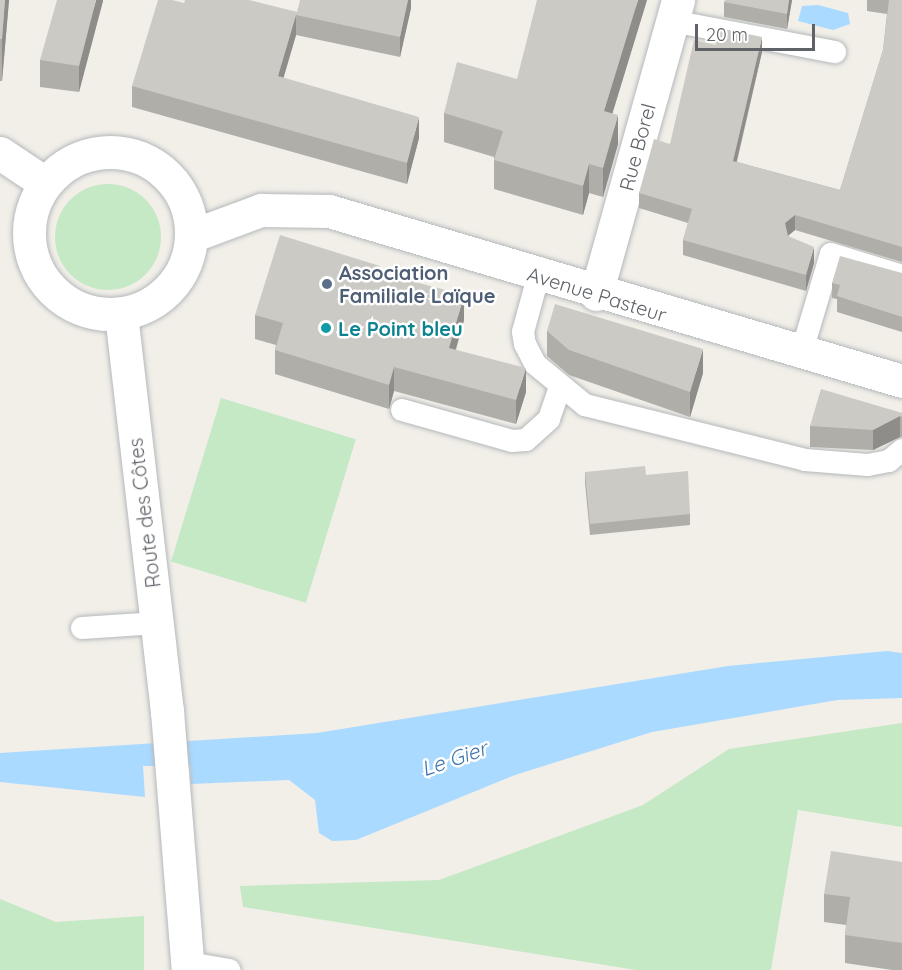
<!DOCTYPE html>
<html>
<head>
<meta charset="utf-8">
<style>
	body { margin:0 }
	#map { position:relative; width:902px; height:970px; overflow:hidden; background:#f1efe8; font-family:Quicksand,sans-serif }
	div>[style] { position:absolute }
	.green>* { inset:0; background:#c5e8c5; transform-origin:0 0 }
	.round { border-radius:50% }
	.water>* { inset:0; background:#aadaff }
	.roads { filter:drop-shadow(0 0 2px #b5b8bc) drop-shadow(0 0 2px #b5b8bc) }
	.lane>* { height:22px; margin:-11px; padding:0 11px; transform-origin:11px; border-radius:11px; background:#fff }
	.street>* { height:33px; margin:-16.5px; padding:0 16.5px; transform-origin:16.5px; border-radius:16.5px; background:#fff }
	.secondary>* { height:33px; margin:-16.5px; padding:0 16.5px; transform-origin:16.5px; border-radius:16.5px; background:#fff }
	.secondary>.ring { margin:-16.5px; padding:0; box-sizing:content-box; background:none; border:33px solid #fff; border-radius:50% }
	.wall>* { inset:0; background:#afaea9 }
	.shaded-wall>* { inset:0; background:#8f8d8a }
	.building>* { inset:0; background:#cccac5 }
	.dots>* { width:16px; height:16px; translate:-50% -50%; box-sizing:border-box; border:3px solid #fff; border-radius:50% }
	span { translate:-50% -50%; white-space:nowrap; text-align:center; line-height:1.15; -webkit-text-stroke:5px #fff; paint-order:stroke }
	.street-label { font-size:20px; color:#5f6368 }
	.service-label { font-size:20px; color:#4e5e75; font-weight:700 }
	.left { translate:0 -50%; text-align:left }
	.culture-label { font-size:20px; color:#0d838f; font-weight:700 }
	.water-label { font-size:21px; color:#4174aa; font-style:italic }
	.scale { position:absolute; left:695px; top:24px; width:120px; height:27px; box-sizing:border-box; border:3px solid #5f6368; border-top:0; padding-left:8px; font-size:18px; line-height:21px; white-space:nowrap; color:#5f6368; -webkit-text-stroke:4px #fff; paint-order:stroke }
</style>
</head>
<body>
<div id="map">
	<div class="green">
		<i class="round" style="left:55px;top:184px;width:106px;height:106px"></i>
		<i style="left:221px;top:398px;width:141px;height:171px;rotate:17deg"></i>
		<i style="clip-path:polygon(902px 723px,902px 827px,798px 810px,771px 970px,636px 970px,243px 907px,240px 886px,439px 880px,643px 805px,729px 749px)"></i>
		<i style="clip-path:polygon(0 899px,56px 922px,144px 916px,144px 970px,0 970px)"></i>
	</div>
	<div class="water">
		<i style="clip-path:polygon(818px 5px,848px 13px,850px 24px,833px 30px,798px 21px,802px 6px)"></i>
		<i style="clip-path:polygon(887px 651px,902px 653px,902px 698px,837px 700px,652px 732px,515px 775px,356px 840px,332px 841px,319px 833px,315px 800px,289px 780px,191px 784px,190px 766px,143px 766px,145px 797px,0 782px,0 753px,317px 733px,728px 666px)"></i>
	</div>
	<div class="roads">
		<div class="lane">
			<i style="left:672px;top:21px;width:166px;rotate:10.8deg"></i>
			<i style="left:538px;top:277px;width:57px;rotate:105.3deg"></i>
			<i style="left:523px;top:332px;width:12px;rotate:81deg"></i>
			<i style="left:525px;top:344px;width:22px;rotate:63deg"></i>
			<i style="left:535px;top:364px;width:65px;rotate:39.4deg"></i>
			<i style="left:585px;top:405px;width:227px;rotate:14deg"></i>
			<i style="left:805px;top:460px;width:63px;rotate:4.5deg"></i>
			<i style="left:868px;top:465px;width:21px;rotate:-11deg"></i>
			<i style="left:889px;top:461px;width:17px;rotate:-40deg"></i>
			<i style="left:802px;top:351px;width:101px;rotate:-73.4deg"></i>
			<i style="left:831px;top:254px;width:74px;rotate:17.2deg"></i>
			<i style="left:402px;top:410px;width:114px;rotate:15.7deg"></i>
			<i style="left:512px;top:441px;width:14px;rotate:-4deg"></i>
			<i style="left:526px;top:440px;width:31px;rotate:-42deg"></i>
			<i style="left:549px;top:419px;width:34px;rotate:-71deg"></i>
			<i style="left:82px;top:628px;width:75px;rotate:-3.8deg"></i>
			<i style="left:188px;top:963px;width:42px;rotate:9.7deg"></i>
		</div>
		<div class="street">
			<i style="left:596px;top:294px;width:305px;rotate:-74.4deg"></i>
			<i style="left:121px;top:314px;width:400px;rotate:83.4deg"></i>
			<i style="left:167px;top:711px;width:260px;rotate:85.4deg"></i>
		</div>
		<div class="secondary">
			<i class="ring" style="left:29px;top:152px;width:129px;height:129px"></i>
			<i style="left:0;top:153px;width:54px;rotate:33.7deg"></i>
			<i style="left:191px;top:236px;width:75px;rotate:-20.4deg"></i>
			<i style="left:261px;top:210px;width:68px;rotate:0.8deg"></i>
			<i style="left:329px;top:211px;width:598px;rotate:16.52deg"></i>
		</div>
	</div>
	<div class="wall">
		<i style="clip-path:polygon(0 0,9px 0,2px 81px,0 81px)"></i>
		<i style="clip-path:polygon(103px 0,79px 92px,40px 87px,40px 60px)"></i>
		<i style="clip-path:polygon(411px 0,411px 8px,400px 57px,296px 35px,283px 78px,419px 138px,407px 184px,132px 107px,132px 86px,184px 3px,297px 12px)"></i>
		<i style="clip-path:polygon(647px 0,612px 114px,618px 144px,603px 197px,589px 193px,583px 215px,494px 189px,494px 157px,444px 142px,444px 113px,517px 79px)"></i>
		<i style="clip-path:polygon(792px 0,787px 29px,724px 17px,724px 2px)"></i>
		<i style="clip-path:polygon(867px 0,902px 0,902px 262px,795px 230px,788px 236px,814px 263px,806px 291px,683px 255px,683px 240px,688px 223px,639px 208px,639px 193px,670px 144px,716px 45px,762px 52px,737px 162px,840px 190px,883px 50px,887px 14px,867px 11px)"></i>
		<i style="clip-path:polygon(380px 272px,464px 320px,456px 350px,526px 392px,516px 424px,394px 391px,389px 409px,275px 374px,275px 350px,276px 345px,255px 339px,255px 315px)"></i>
		<i style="clip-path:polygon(902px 273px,902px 332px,837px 312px,837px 299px,832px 298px,832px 283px)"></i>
		<i style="clip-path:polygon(547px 331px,703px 373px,690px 417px,569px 375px,547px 356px)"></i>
		<i style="clip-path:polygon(902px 413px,902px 437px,900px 437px,873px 450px,810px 447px,810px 426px)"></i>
		<i style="clip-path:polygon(585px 472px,646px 475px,690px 514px,690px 525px,590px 535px,585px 483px)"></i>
		<i style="clip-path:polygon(902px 862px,902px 970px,892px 970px,845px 963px,845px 935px,846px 925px,824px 922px,824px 894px)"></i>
	</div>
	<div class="shaded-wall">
		<i style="clip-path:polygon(5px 0,9px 0,2px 81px,2px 39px)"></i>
		<i style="clip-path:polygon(96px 0,103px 0,103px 1px,79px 92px,79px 66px)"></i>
		<i style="clip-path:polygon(408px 0,411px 0,411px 8px,400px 57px,400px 37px)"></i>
		<i style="clip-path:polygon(638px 0,647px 0,604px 141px,604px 111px)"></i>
		<i style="clip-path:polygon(789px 0,792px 0,787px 29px,787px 14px)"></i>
		<i style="clip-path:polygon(296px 15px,296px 35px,278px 97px,278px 76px)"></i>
		<i style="clip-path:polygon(762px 37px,762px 52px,733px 176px,733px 161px)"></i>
		<i style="clip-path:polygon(618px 115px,618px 144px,603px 197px,603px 168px)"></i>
		<i style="clip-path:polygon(419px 117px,419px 138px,407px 184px,407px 163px)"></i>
		<i style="clip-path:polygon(589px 164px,589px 193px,583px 215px,583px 186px)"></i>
		<i style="clip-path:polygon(795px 215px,795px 230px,785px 238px,785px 223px)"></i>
		<i style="clip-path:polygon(814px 247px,814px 263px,806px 291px,806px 275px)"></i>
		<i style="clip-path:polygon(464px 295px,464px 320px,449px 372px,449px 348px)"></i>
		<i style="clip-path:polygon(703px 349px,703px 373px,690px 417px,690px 392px)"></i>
		<i style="clip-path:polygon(394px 367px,394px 391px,389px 409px,389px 385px)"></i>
		<i style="clip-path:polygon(526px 368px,526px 392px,516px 424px,516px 400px)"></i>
		<i style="clip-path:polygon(900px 416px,900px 437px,873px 450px,873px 430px)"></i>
	</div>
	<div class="building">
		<i style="clip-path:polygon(0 0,5px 0,2px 39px,0 39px)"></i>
		<i style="clip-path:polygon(57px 0,96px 0,79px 66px,40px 60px)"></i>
		<i style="clip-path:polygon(158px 0,172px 0,184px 3px,185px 0,249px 0,297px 12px,300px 0,408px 0,400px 37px,296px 15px,278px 76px,419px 117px,407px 163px,132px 86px)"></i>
		<i style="clip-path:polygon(537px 0,638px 0,604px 111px,618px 115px,603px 168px,589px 164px,583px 186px,494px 160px,503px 131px,444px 113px,457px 62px,517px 79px)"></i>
		<i style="clip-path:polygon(725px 0,789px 0,787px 14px,724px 2px)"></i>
		<i style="clip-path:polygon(889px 0,902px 0,902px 247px,795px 215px,785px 223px,788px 236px,814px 247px,806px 275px,683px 240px,692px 209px,639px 193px,654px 139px,670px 144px,694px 40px,716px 45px,719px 28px,762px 37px,733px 161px,840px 190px,883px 50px)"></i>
		<i style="clip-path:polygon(280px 235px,380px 266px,378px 272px,464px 295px,449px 348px,526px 368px,516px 400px,394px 367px,389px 385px,275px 350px,283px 323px,255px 315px)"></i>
		<i style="clip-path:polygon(840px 256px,902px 273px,902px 317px,837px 296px,840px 285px,832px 283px)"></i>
		<i style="clip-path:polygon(555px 304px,703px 349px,690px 392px,569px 350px,547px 331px)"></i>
		<i style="clip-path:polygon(821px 389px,902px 413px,902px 417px,900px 416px,873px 430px,810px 426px)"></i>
		<i style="clip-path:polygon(645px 466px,646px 475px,688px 471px,690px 514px,590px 524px,585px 472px)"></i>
		<i style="clip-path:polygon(831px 851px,902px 862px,902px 943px,845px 935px,850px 897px,824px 894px)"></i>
	</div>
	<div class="dots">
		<i style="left:327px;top:284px;background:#5c6f8a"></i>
		<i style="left:326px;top:328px;background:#0f9aa8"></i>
	</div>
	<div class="street-label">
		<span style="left:637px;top:147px;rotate:-75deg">Rue Borel</span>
		<span style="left:597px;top:294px;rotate:17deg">Avenue Pasteur</span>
		<span style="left:144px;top:513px;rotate:-97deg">Route des Côtes</span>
	</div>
	<div class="service-label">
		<span class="left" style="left:339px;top:284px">Association<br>Familiale Laïque</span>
	</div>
	<div class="culture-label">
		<span class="left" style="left:338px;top:328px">Le Point bleu</span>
	</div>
	<div class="water-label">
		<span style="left:454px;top:758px;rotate:-19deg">Le Gier</span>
	</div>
	<div class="scale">20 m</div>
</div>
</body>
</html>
